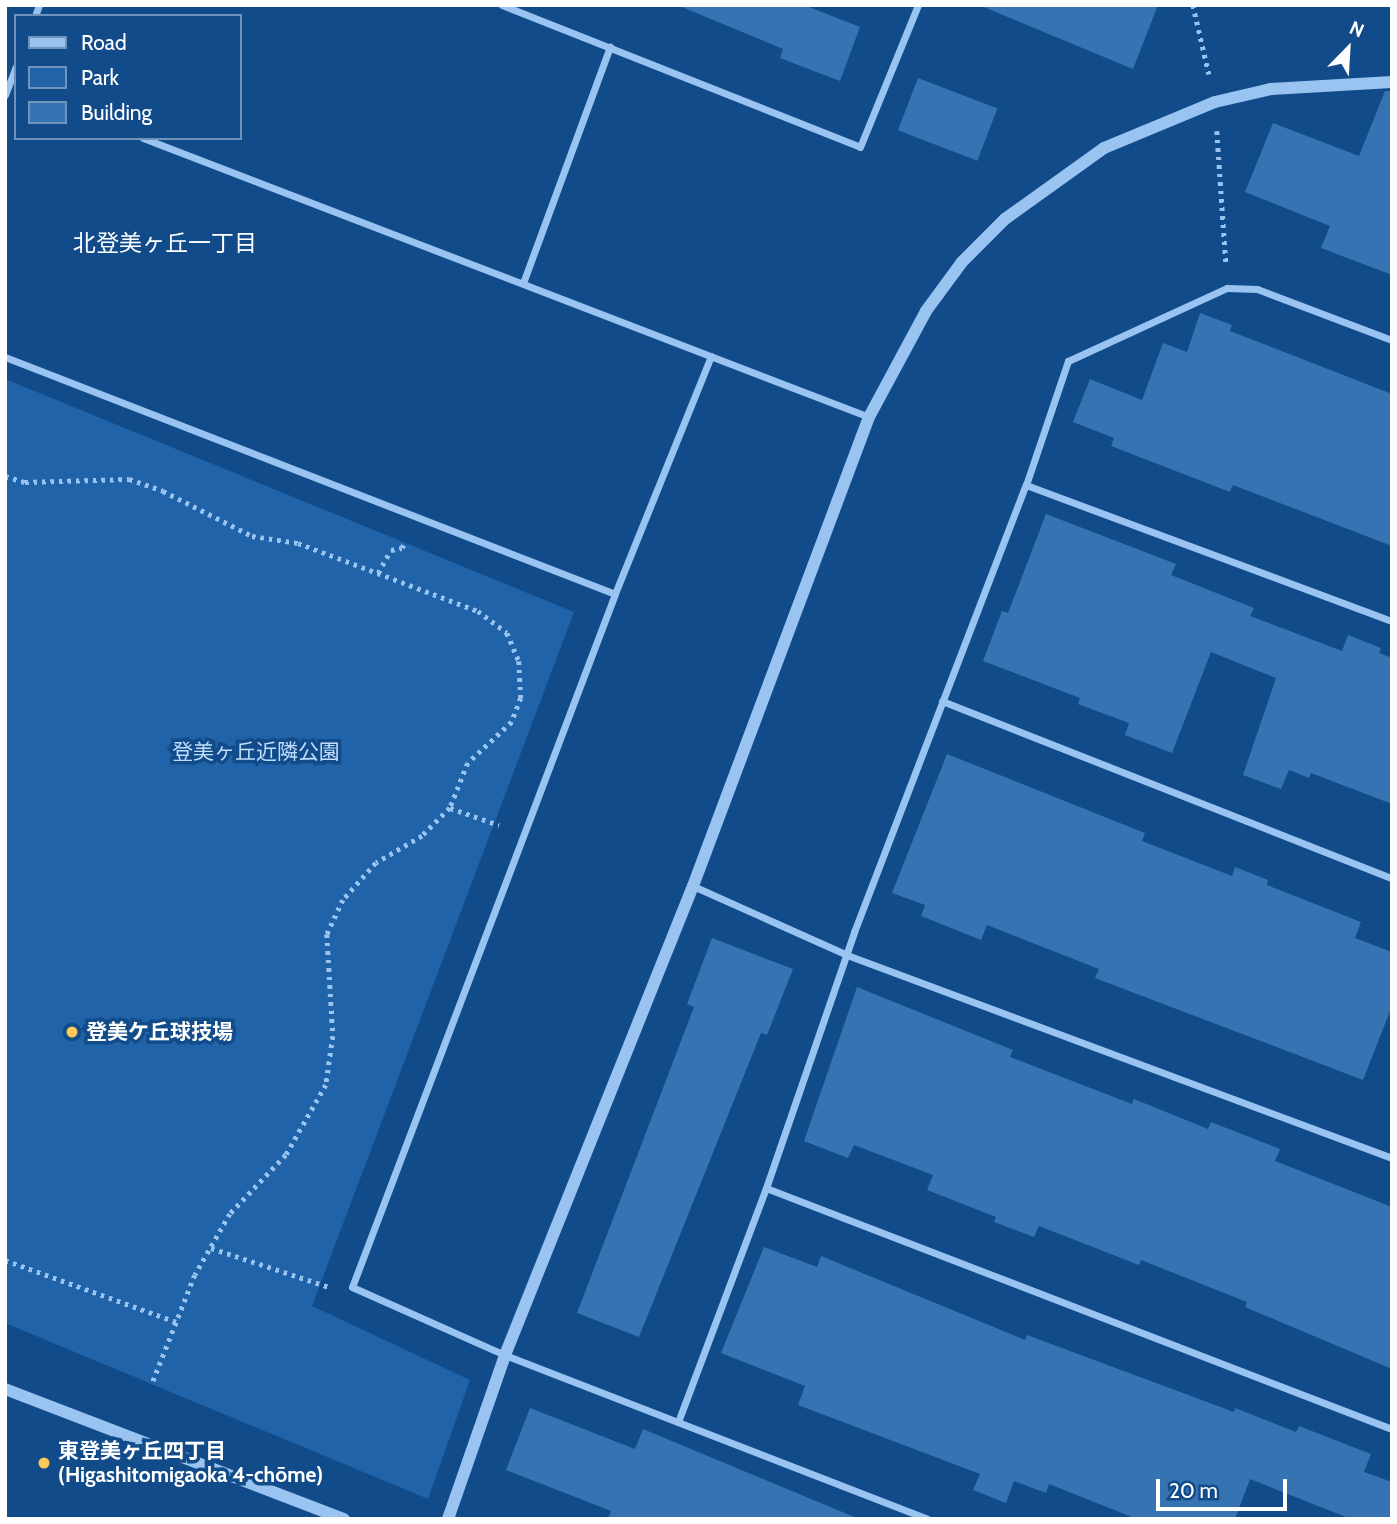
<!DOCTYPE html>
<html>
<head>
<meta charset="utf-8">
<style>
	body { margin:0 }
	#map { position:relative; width:1397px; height:1524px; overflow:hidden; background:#124b8a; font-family:Cabin,"Noto Sans JP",sans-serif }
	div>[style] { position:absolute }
	.green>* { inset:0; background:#2163a8 }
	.building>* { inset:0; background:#3673b2; transform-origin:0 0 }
	.path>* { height:4.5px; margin-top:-2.25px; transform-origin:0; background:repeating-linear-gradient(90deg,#99c4f1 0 3.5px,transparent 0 8.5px) }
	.minor>* { height:7px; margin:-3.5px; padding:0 3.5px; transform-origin:3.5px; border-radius:3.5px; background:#99c4f1 }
	.tertiary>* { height:12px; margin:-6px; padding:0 6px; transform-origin:6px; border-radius:6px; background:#99c4f1 }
	.dots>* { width:19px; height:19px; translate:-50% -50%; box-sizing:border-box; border:4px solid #124b8a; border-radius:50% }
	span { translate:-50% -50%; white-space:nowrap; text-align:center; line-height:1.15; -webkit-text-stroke:7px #124b8a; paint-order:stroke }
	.park-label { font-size:21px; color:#c0ddfc }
	.poi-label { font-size:21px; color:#fff; font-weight:700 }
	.left { translate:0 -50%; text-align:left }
	.neighbourhood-label { font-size:23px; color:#fff }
	.frame { position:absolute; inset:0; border:7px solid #fff; pointer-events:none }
	.legend { position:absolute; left:14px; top:14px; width:228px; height:126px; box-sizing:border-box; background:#124b8a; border:2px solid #7193b9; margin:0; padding:9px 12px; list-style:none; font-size:21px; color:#fff }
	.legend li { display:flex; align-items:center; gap:14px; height:35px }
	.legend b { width:35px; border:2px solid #7193b9 }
	.north { position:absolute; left:1313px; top:14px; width:70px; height:70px; -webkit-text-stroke:5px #124b8a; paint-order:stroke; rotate:24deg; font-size:19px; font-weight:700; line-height:28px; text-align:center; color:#fff }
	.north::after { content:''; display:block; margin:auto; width:24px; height:32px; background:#fff; clip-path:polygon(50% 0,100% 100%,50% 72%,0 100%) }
	.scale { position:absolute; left:1156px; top:1479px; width:131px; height:32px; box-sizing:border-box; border:4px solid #fff; border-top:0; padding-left:9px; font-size:21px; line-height:24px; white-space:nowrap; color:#fff; -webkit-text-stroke:5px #124b8a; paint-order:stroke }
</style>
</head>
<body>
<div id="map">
	<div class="green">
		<i style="clip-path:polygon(5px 379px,574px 612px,312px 1306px,470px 1380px,428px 1499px,5px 1323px)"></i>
	</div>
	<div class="building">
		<i style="clip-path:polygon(677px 5px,804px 5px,860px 27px,840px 81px,780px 58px,783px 49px)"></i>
		<i style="clip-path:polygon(979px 5px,1158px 5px,1133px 69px)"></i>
		<i style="left:918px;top:78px;width:85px;height:56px;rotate:21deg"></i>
		<i style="clip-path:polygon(1385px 91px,1392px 91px,1392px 275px,1321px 248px,1330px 226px,1245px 192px,1273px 123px,1359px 156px)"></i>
		<i style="clip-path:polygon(1200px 313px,1232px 325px,1230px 331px,1392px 394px,1392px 546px,1233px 485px,1230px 492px,1111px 446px,1114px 438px,1073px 422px,1090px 379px,1142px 400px,1163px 343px,1187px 352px)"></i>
		<i style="clip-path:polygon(1046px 514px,1176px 564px,1171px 575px,1254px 608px,1250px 616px,1342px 651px,1348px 635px,1381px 648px,1379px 653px,1392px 658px,1392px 804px,1311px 773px,1309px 778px,1289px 770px,1281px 789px,1243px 775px,1276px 678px,1211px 652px,1172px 753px,1125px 735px,1129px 723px,1078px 704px,1080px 698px,983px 661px,1002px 611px,1008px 613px)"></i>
		<i style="clip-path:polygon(947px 754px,1145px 833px,1142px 841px,1232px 876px,1235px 867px,1268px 880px,1267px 885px,1361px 922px,1355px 938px,1392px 952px,1392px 1006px,1363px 1080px,1095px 978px,1099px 969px,987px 925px,981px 940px,921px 916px,925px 905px,892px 893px)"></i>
		<i style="clip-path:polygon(712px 938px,793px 969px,767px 1035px,761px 1033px,639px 1337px,577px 1313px,694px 1007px,687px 1004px)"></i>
		<i style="clip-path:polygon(857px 987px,1013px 1050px,1010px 1057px,1132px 1104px,1134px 1099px,1208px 1129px,1211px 1122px,1280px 1149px,1275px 1161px,1392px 1207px,1392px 1369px,1245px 1307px,1247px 1302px,1141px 1260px,1139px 1265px,1039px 1226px,1034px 1237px,994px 1222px,996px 1217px,927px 1190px,933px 1175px,854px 1145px,848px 1158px,804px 1141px)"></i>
		<i style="clip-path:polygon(764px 1247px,817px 1267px,821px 1256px,1025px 1340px,1027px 1335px,1234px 1412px,1235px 1408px,1296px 1432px,1299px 1426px,1371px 1454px,1364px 1472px,1392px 1482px,1392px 1519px,1351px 1519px,1250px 1479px,1235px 1519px,1137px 1519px,1049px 1484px,1046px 1493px,1014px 1481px,1006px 1503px,973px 1490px,980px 1474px,798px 1405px,805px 1386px,721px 1353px)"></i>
		<i style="clip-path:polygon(530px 1408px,635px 1449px,643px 1429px,859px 1519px,608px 1519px,611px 1511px,506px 1470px)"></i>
	</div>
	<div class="path">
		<i style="left:1193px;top:5px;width:71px;rotate:76.9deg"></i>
		<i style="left:1217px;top:131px;width:131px;rotate:86.1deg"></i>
		<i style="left:5px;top:476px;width:21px;rotate:17deg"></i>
		<i style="left:25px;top:482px;width:104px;rotate:-1.7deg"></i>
		<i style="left:129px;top:479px;width:36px;rotate:19deg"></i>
		<i style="left:163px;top:491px;width:100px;rotate:26.8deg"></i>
		<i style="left:252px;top:536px;width:47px;rotate:8.7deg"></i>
		<i style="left:298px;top:543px;width:192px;rotate:20.7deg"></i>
		<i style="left:478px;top:611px;width:36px;rotate:37deg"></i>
		<i style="left:507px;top:633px;width:30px;rotate:67deg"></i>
		<i style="left:519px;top:661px;width:37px;rotate:87deg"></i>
		<i style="left:521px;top:698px;width:26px;rotate:111deg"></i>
		<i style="left:512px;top:722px;width:60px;rotate:137deg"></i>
		<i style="left:468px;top:763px;width:48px;rotate:111.8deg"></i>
		<i style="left:450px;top:808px;width:40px;rotate:135deg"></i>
		<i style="left:422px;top:836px;width:53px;rotate:149.6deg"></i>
		<i style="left:376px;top:863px;width:50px;rotate:131.7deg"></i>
		<i style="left:343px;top:900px;width:38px;rotate:115deg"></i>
		<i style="left:327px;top:934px;width:102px;rotate:86.6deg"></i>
		<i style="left:333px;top:1036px;width:49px;rotate:98.1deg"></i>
		<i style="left:326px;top:1085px;width:81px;rotate:119.7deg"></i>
		<i style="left:286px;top:1155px;width:81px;rotate:133.5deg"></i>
		<i style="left:230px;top:1214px;width:70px;rotate:119.8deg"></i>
		<i style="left:195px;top:1275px;width:117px;rotate:111.5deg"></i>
		<i style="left:378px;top:573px;width:26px;rotate:-61deg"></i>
		<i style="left:391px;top:550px;width:11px;rotate:-10deg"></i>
		<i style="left:402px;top:548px;width:8px;rotate:-67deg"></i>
		<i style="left:450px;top:808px;width:52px;rotate:19.1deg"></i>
		<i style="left:211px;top:1248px;width:124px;rotate:18.3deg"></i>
		<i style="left:5px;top:1260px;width:182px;rotate:19.9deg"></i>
	</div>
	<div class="minor">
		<i style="left:502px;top:5px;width:385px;rotate:21.6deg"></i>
		<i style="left:860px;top:147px;width:153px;rotate:-67.8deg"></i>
		<i style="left:35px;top:16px;width:12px;rotate:-70deg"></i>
		<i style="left:5px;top:95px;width:30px;rotate:-69deg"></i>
		<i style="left:143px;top:138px;width:778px;rotate:21.02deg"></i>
		<i style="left:523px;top:283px;width:252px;rotate:-69.8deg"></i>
		<i style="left:711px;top:356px;width:257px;rotate:112deg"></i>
		<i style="left:615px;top:594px;width:741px;rotate:110.78deg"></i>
		<i style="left:352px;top:1287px;width:167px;rotate:24deg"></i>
		<i style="left:505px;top:1355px;width:453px;rotate:21.2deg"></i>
		<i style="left:5px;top:357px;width:654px;rotate:21.23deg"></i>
		<i style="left:1026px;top:485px;width:390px;rotate:20.4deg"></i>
		<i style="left:942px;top:701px;width:484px;rotate:21.5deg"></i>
		<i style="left:693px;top:886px;width:169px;rotate:24.1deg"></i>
		<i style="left:847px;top:955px;width:582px;rotate:20.43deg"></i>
		<i style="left:766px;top:1188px;width:671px;rotate:21.06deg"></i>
		<i style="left:678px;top:1422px;width:250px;rotate:-69.4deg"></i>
		<i style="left:766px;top:1188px;width:271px;rotate:-71deg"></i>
		<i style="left:854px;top:932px;width:479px;rotate:-69deg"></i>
		<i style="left:1026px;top:485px;width:131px;rotate:-71.3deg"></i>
		<i style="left:1068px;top:361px;width:175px;rotate:-24.7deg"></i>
		<i style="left:1227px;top:288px;width:30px;rotate:2deg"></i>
		<i style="left:1257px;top:289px;width:144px;rotate:20.7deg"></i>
	</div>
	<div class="tertiary">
		<i style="left:5px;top:1389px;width:363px;rotate:21deg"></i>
		<i style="left:448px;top:1519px;width:174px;rotate:-70.8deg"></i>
		<i style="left:505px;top:1355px;width:505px;rotate:-68.16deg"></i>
		<i style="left:693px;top:886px;width:501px;rotate:-69.43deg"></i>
		<i style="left:869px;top:417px;width:120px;rotate:-61.7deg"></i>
		<i style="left:926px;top:311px;width:61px;rotate:-53.7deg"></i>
		<i style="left:962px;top:262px;width:61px;rotate:-45deg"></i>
		<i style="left:1005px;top:219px;width:122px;rotate:-35.6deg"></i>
		<i style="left:1104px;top:148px;width:120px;rotate:-22.5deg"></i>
		<i style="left:1215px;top:102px;width:57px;rotate:-13.1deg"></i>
		<i style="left:1271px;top:89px;width:121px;rotate:-3.3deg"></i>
	</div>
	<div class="dots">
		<i style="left:72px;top:1032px;background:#ffc959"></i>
		<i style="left:44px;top:1463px;background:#ffc959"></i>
	</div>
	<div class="park-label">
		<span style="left:256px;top:752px">登美ヶ丘近隣公園</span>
	</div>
	<div class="poi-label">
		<span class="left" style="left:86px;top:1032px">登美ケ丘球技場</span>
		<span class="left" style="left:58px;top:1463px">東登美ヶ丘四丁目<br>(Higashitomigaoka 4-chōme)</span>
	</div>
	<div class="neighbourhood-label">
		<span style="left:165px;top:243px">北登美ヶ丘一丁目</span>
	</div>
	<div class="frame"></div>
	<ul class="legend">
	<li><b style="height:9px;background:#99c4f1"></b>Road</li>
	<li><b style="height:19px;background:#2163a8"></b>Park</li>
	<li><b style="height:19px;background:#3673b2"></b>Building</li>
	</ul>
	<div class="north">N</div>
	<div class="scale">20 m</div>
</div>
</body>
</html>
